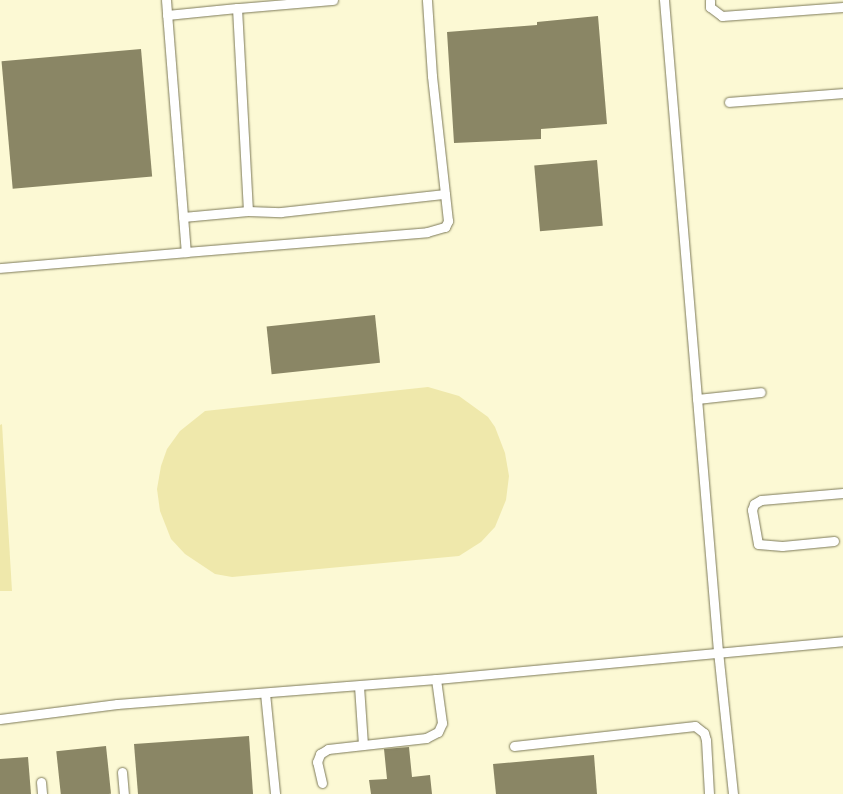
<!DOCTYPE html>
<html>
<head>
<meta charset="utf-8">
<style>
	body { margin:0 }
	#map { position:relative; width:843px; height:794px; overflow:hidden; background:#fcf9d4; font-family:"Archivo Narrow",sans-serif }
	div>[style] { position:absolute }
	.green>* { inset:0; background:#efe8ab }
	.building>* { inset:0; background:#8a8665; transform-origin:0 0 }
	.roads { filter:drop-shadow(0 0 1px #7c7958) drop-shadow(0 0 1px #7c7958) }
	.lane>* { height:9px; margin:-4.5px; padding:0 4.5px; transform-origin:4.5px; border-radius:4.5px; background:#fff }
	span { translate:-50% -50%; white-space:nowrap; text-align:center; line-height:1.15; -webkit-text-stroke:3px #fff; paint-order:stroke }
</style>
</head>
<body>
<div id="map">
	<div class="green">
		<i style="clip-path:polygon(428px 387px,459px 396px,488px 417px,495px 427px,505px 453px,509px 476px,506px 500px,495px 527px,481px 542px,459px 556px,232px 577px,215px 574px,185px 554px,171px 539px,160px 511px,157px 489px,161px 466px,167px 449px,180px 431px,205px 411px)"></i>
		<i style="clip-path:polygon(2px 424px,12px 591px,0 591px,0 425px)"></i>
	</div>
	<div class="building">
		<i style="clip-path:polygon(598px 16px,607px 124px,541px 129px,541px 139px,454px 143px,447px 32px,537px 25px,537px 22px)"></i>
		<i style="left:141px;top:49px;width:128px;height:140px;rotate:85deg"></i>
		<i style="left:597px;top:160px;width:66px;height:63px;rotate:85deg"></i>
		<i style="left:375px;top:315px;width:48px;height:109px;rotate:84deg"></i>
		<i style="clip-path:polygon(249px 736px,253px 794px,138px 794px,134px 744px)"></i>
		<i style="left:106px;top:746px;width:48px;height:50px;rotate:84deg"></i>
		<i style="clip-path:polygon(409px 747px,412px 777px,430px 775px,432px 794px,371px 794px,369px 780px,387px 779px,384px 749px)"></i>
		<i style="clip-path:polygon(594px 755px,597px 794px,496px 794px,493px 764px)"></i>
		<i style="clip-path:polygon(28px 757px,31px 794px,0 794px,0 759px)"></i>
	</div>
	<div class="roads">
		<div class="lane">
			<i style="left:166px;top:0;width:253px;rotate:85.5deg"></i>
			<i style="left:186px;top:252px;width:242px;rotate:-4.7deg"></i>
			<i style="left:427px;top:232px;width:19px;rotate:-16deg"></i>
			<i style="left:445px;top:227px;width:7px;rotate:-63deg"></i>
			<i style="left:448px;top:221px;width:146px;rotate:-96.3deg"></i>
			<i style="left:432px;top:76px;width:76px;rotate:-93.8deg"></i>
			<i style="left:333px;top:0;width:96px;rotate:175.2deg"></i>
			<i style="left:237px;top:8px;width:203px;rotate:86.9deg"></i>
			<i style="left:248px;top:211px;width:33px;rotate:2deg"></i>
			<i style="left:281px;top:212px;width:165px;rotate:-6.3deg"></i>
			<i style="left:664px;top:0;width:653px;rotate:85.26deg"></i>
			<i style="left:718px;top:651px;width:144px;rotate:84deg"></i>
			<i style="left:710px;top:0;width:7px;rotate:90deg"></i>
			<i style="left:710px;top:7px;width:15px;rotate:37deg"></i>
			<i style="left:722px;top:16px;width:121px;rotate:-4.3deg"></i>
			<i style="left:167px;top:15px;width:70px;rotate:-5.7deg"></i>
			<i style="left:729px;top:102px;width:114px;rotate:-4.5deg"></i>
			<i style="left:183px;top:217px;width:65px;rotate:-5.3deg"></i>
			<i style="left:0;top:268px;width:187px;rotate:-4.9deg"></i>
			<i style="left:697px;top:399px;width:64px;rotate:-6.2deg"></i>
			<i style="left:834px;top:541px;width:52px;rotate:174.5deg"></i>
			<i style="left:782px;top:546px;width:24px;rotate:-175deg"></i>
			<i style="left:758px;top:544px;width:35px;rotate:-100deg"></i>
			<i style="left:752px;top:510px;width:6px;rotate:-72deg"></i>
			<i style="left:754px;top:504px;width:8px;rotate:-30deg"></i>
			<i style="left:761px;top:500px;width:82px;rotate:-4.9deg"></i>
			<i style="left:359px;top:686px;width:59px;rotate:86.1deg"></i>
			<i style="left:265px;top:693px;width:101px;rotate:84.3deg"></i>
			<i style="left:0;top:719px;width:118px;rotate:-7.3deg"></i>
			<i style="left:117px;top:704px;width:320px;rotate:-4.5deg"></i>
			<i style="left:436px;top:679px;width:409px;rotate:-5.3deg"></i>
			<i style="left:514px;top:746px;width:182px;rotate:-6.3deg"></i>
			<i style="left:695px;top:726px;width:11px;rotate:38deg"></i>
			<i style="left:704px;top:733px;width:7px;rotate:74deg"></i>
			<i style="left:706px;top:740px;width:54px;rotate:86.8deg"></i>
			<i style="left:122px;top:772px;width:22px;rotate:85deg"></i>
			<i style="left:41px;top:782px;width:12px;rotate:85deg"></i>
			<i style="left:322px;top:783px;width:22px;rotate:-103deg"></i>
			<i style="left:317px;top:762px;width:9px;rotate:-69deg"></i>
			<i style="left:320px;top:754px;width:9px;rotate:-32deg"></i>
			<i style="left:328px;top:749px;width:99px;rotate:-6.4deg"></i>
			<i style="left:426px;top:738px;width:13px;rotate:-27deg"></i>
			<i style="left:438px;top:732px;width:10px;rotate:-66deg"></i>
			<i style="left:442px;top:723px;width:44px;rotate:-97.8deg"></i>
		</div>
	</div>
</div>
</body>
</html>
